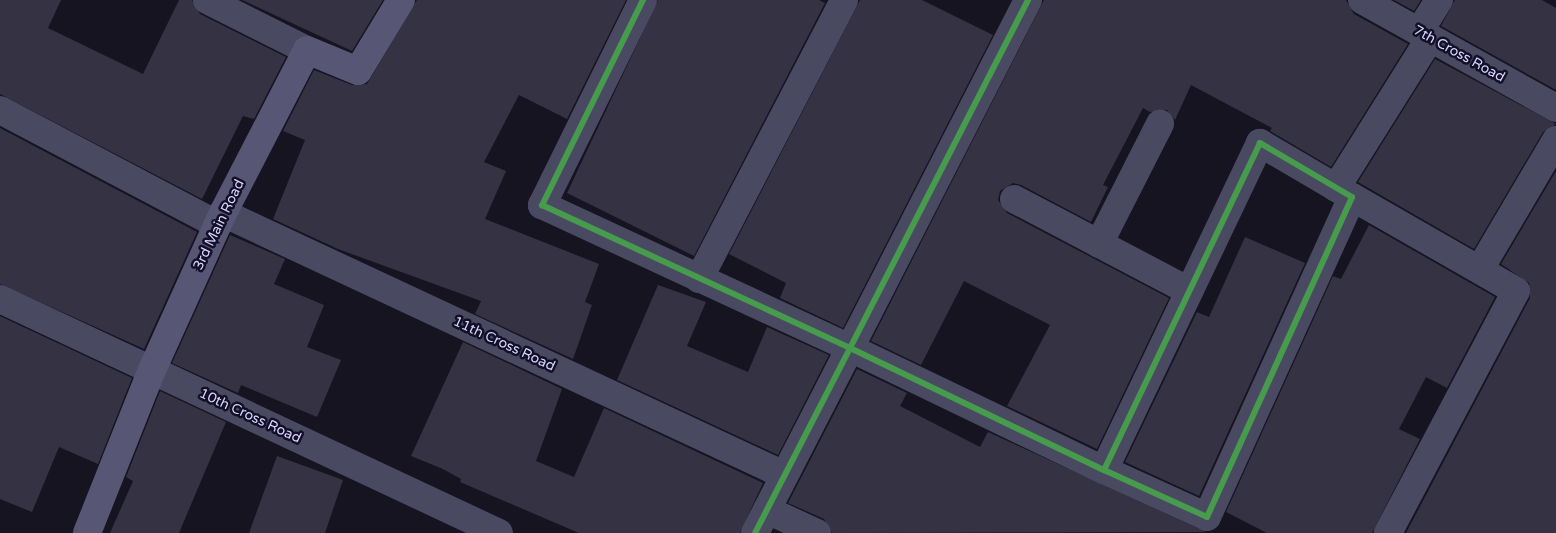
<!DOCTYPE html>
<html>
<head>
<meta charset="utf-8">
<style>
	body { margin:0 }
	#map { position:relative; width:1556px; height:533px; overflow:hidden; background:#161421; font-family:"Varela Round",sans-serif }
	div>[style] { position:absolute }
	.building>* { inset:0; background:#343243 }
	.street>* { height:28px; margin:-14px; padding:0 14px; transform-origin:14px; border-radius:14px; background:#4a4962 }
	.secondary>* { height:28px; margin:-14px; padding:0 14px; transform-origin:14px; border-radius:14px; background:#575674 }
	.cycleway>* { height:6px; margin:-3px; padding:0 3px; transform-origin:3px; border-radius:3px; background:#469c4c }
	span { translate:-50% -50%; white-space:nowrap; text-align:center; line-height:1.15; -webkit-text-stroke:5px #130f26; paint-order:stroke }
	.street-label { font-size:14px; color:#d9d4ff }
</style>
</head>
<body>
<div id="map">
	<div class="building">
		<i style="clip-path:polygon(0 0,61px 0,48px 28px,143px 74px,179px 0,192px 0,200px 14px,286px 57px,254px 119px,243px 116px,202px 199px,0 94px)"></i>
		<i style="clip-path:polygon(242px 0,383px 0,352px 51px)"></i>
		<i style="clip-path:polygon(417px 0,626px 0,567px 119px,519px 95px,484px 162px,506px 171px,485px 219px,599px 264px,585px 302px,592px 305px,573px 359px,475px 314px,481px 301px,338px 249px,273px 219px,305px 140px,283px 131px,314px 70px,352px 85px,367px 84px)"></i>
		<i style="clip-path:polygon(658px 0,819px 0,825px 3px,694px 256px,567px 193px)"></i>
		<i style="clip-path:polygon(860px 0,922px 0,993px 35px,843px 328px,780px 298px,786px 283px,729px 254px)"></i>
		<i style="clip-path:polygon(1044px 0,1346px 0,1354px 14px,1408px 44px,1331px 167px,1270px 131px,1272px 128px,1191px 85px,1175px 120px,1167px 110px,1150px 112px,1143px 108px,1103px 185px,1108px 187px,1091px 222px,1021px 185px,1013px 183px,1000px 191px,998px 200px,1007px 213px,1169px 298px,1097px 449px,1007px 406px,1050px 325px,964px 281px,921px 365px,871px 341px)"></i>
		<i style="clip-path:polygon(1394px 0,1421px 0,1414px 11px)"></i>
		<i style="clip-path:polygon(1455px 0,1542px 0,1556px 8px,1556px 90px,1441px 26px)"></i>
		<i style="clip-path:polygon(1435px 59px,1556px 124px,1543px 132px,1474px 249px,1358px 182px)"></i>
		<i style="clip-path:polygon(0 128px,197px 232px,144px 349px,0 284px)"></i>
		<i style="clip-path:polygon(1556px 171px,1556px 533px,1406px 533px,1530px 298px,1529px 283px,1501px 264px)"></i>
		<i style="clip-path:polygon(1369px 225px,1495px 297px,1447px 388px,1426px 377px,1399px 429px,1420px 439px,1372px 533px,1267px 533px,1226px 512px,1333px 276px,1341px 279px)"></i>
		<i style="clip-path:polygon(230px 235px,285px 259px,274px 284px,324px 305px,307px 347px,341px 360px,317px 417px,241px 385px,238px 393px,172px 363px)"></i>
		<i style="clip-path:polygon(1245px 237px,1305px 263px,1199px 496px,1125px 462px,1197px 312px,1209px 317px)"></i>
		<i style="clip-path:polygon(658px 285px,706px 302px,687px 346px,748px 372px,767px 327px,829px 355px,778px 455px,617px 380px)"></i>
		<i style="clip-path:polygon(0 316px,132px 378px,98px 464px,59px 447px,32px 512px,0 499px)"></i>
		<i style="clip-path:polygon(463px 342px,562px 389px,536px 461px,574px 477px,604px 408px,763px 483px,740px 533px,579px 533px,460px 482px,461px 479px,443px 469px,411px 456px)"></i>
		<i style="clip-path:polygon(857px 369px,907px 393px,900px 406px,980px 447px,988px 432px,1206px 532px,832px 533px,824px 519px,788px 503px)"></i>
		<i style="clip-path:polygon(160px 391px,226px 422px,179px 533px,110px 533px,133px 481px,126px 477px)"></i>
		<i style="clip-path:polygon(277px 456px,343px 480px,325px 533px,249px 533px)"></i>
	</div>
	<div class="street">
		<i style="left:207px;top:0;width:112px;rotate:26.6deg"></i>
		<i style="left:643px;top:0;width:229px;rotate:116.2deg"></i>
		<i style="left:542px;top:205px;width:340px;rotate:24.9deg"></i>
		<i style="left:850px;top:348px;width:391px;rotate:-62.9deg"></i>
		<i style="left:1362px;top:0;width:222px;rotate:29.1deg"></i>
		<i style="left:1419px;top:32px;width:38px;rotate:-58deg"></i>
		<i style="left:0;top:110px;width:246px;rotate:27.8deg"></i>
		<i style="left:1336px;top:188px;width:177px;rotate:-57.9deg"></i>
		<i style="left:1352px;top:197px;width:189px;rotate:29.8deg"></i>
		<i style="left:1516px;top:291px;width:274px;rotate:117.9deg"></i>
		<i style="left:1014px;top:199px;width:198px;rotate:27.7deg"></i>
		<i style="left:223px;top:213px;width:619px;rotate:25.03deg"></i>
		<i style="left:1099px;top:244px;width:135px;rotate:-63.1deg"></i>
		<i style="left:1480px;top:269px;width:150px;rotate:-59.5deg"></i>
		<i style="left:699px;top:279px;width:314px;rotate:-62.5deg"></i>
		<i style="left:0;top:299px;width:551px;rotate:25.12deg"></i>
		<i style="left:767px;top:510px;width:55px;rotate:24.7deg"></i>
		<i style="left:755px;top:533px;width:208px;rotate:-62.8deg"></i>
		<i style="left:850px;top:348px;width:282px;rotate:25.7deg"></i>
		<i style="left:1104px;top:470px;width:113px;rotate:24.5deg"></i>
		<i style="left:1207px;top:517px;width:351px;rotate:-65.6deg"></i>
		<i style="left:1352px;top:197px;width:107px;rotate:-149.6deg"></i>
		<i style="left:1260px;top:143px;width:362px;rotate:115.5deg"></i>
	</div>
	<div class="secondary">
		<i style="left:87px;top:533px;width:175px;rotate:-68.3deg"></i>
		<i style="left:152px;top:370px;width:172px;rotate:-65.7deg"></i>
		<i style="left:223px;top:213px;width:183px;rotate:-62.7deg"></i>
		<i style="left:307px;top:50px;width:55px;rotate:22.4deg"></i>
		<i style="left:358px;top:71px;width:83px;rotate:-58.8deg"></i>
	</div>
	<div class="cycleway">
		<i style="left:643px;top:0;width:229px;rotate:116.2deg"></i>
		<i style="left:542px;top:205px;width:340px;rotate:24.9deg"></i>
		<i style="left:850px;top:348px;width:391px;rotate:-62.9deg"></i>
		<i style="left:755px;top:533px;width:208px;rotate:-62.8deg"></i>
		<i style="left:850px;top:348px;width:282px;rotate:25.7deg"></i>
		<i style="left:1104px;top:470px;width:113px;rotate:24.5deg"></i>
		<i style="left:1207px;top:517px;width:351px;rotate:-65.6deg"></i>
		<i style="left:1352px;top:197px;width:107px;rotate:-149.6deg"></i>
		<i style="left:1260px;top:143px;width:362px;rotate:115.5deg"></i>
	</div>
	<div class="street-label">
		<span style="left:1459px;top:54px;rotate:29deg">7th Cross Road</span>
		<span style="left:219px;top:225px;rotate:-64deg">3rd Main Road</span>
		<span style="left:504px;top:344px;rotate:25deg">11th Cross Road</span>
		<span style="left:250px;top:416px;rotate:25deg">10th Cross Road</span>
	</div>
</div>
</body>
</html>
